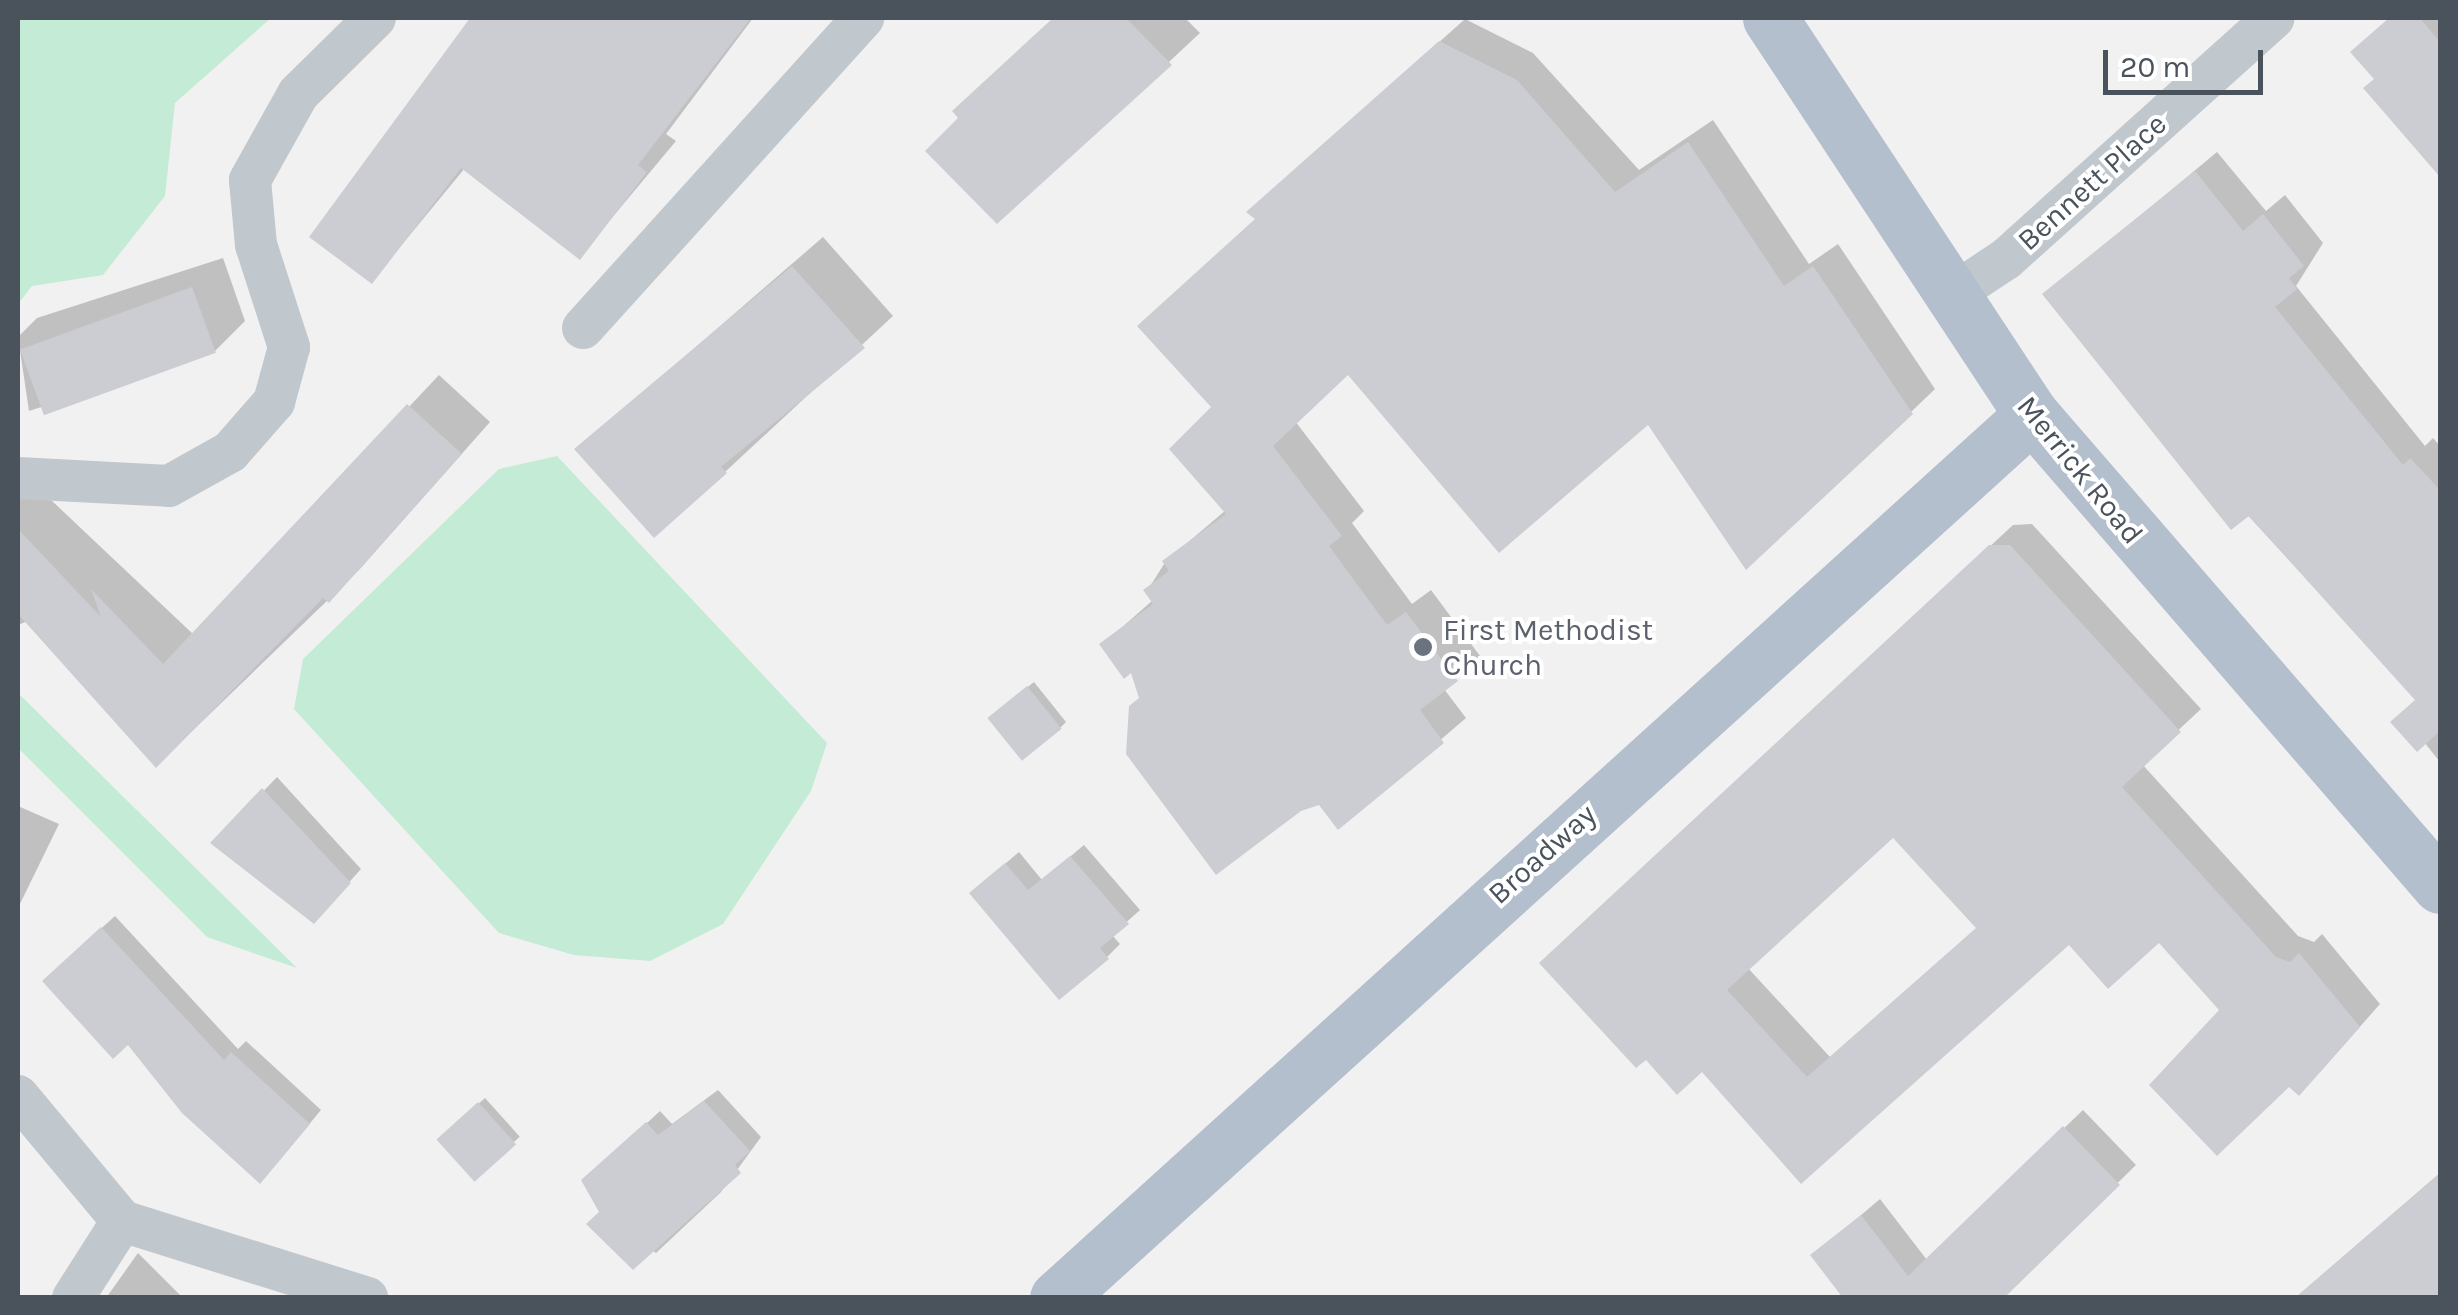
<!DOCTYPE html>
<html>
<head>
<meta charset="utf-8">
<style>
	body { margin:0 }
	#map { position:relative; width:2458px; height:1315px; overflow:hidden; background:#f2f1f1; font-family:Karla,sans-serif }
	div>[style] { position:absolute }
	.green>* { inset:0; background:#c4ebd5 }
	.shadow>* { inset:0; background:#0003; transform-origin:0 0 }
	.building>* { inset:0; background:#cbcdd2; transform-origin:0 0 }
	.minor>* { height:42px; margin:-21px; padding:0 21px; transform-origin:21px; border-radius:21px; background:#c0c7cd }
	.primary>* { height:55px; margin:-27.5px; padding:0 27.5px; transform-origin:27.5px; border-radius:27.5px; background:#b3bfcc }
	.dots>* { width:28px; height:28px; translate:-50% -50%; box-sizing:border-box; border:5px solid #fff; border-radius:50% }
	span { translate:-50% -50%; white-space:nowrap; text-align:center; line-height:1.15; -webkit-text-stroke:8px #fff; paint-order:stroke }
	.street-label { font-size:30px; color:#4a535c }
	.worship-label { font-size:30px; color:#5b616d }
	.left { translate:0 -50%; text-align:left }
	.frame { position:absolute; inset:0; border:20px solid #4a535c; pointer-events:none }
	.scale { position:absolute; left:2103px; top:50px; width:160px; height:45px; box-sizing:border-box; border:5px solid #4a535c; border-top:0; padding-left:12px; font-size:30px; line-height:35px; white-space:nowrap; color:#4a535c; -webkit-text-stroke:8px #fff; paint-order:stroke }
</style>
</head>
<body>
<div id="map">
	<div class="green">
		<i style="clip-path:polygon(18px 18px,271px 18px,175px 103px,165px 196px,103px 275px,32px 286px,18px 304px)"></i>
		<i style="clip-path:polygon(557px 456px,827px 743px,811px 791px,723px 924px,650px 961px,574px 955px,499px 933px,294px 709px,303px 659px,499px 469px)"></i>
		<i style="clip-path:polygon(18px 693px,297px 968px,207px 937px,18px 748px)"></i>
	</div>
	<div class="shadow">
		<i style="clip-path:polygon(473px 18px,753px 18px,666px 134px,676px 141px,580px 256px,465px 168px,372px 281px,312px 236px)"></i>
		<i style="clip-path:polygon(1054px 18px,1185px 18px,1200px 33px,998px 221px,928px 150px)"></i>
		<i style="clip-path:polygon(2390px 18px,2440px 18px,2440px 173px,2366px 88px,2376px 78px,2369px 36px)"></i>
		<i style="clip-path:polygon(1465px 19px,1533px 53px,1639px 170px,1713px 120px,1809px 264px,1838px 244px,1935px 389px,1911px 412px,1649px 422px,1348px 371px,1295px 421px,1364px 511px,1352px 523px,1412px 604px,1431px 590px,1480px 656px,1444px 689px,1466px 718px,1339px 827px,1320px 802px,1141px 697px,1132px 669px,1102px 645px,1153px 600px,1147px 591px,1166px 561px,1226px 510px,1214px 407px,1257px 218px,1250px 211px)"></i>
		<i style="clip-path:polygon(2217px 152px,2266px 211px,2285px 195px,2323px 243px,2296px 286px,2425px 446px,2433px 438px,2440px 446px,2440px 762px,2424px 742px,2417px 699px,2045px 295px)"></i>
		<i style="clip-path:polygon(823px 237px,893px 316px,725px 472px,578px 449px)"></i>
		<i style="clip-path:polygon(223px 258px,245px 321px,215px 351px,29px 411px,18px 337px,37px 318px)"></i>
		<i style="clip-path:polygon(439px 375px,490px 422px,359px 570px,157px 765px,28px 621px,18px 625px,18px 495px,32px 482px,194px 635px)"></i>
		<i style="clip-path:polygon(evenodd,2032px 524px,2201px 709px,2142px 764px,2298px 936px,2314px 942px,2322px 934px,2380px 1004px,2320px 1072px,2222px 1010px,2159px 939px,2069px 942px,1801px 1180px,1702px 1068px,1564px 941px,2013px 525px,2032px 524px,1893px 835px,1978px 927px,1830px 1057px,1747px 967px,1893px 835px)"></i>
		<i style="clip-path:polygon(1034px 682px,1066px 722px,1060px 728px,996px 712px)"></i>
		<i style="clip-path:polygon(277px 777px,361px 869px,326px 908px,214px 843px)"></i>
		<i style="clip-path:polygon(18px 806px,59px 824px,18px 908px)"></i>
		<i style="clip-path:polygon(1084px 845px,1140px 910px,1112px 935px,1120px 944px,1107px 957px,985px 881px,1019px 852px,1042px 880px)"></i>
		<i style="clip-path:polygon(115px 916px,238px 1049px,246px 1041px,321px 1110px,273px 1168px,72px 955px)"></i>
		<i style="clip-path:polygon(718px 1090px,761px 1137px,721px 1192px,656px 1253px,602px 1212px,598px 1168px,660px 1111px,672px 1124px)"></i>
		<i style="left:485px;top:1098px;width:52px;height:62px;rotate:48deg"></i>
		<i style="clip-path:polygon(2083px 1110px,2136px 1165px,2000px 1298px,1814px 1255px,1880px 1199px,1927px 1260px)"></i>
		<i style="clip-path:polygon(2440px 1173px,2440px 1298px,2295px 1298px)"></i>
		<i style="clip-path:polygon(138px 1253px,183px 1298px,106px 1298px)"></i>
	</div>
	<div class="building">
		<i style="clip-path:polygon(470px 18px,751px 18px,638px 165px,647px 172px,580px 260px,461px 168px,372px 284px,309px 237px)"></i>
		<i style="clip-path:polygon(1053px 18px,1126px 18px,1172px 65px,997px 224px,925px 151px,958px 118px,952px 111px)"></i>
		<i style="clip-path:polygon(2389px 18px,2420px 18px,2440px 42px,2440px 177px,2363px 88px,2374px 79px,2350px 52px)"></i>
		<i style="clip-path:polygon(1439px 41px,1517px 80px,1615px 192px,1688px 142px,1784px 286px,1813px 266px,1913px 414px,1746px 570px,1648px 425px,1499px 553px,1348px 375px,1273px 446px,1342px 536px,1329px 546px,1387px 625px,1406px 612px,1458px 681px,1420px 710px,1444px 743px,1338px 830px,1319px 805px,1301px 811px,1216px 875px,1126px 754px,1129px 706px,1139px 698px,1131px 673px,1124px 679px,1099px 644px,1153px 604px,1143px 590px,1169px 571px,1162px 561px,1226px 514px,1169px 449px,1211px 407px,1137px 326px,1255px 219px,1246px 212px)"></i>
		<i style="clip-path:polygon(2195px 171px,2243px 231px,2263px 214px,2304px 266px,2289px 278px,2297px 289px,2275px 307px,2403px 465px,2410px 458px,2440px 490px,2440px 731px,2417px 752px,2390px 722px,2415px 700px,2249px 516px,2231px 530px,2042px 294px)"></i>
		<i style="clip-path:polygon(792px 266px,865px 348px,721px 467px,727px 473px,654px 538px,574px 449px)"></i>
		<i style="left:192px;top:287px;width:70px;height:183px;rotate:70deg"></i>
		<i style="clip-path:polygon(407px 404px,462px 454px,329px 603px,323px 598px,156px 768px,18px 614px,18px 529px,101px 617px,91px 589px,163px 664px)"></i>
		<i style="clip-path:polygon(evenodd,1989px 545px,2010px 545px,2181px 732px,2122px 787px,2276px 957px,2290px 962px,2299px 953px,2360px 1027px,2299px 1096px,2289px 1087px,2217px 1156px,2149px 1085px,2219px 1010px,2159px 943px,2108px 989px,2069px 945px,1801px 1184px,1702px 1072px,1677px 1095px,1646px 1060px,1636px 1068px,1539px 963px,1989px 545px,1893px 838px,1976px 928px,1807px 1077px,1727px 990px,1893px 838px)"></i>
		<i style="left:1027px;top:686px;width:55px;height:51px;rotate:51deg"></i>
		<i style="clip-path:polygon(262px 788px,351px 883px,314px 924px,210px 843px)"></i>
		<i style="clip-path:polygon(1070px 856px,1129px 924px,1100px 948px,1109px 959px,1059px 1000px,969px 893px,1005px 863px,1028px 890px)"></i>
		<i style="clip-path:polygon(101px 927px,224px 1060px,231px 1052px,310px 1124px,260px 1184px,182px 1113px,128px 1045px,113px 1059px,42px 981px)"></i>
		<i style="clip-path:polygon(704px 1101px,750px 1151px,735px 1165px,741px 1173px,633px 1270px,586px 1224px,599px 1212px,581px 1180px,646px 1122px,658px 1135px)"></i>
		<i style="left:478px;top:1102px;width:57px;height:56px;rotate:48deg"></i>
		<i style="clip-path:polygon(2063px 1126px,2120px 1185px,2004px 1298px,1843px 1298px,1810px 1255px,1861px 1215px,1908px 1276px)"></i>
		<i style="clip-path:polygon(2440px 1173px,2440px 1298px,2295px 1298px)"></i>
	</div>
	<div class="minor">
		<i style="left:1947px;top:298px;width:71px;rotate:-33.5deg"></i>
		<i style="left:2006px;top:259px;width:360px;rotate:-42deg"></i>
		<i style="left:583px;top:328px;width:418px;rotate:-47.9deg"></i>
		<i style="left:18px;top:478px;width:151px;rotate:3deg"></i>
		<i style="left:169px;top:486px;width:70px;rotate:-29.1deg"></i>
		<i style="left:230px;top:452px;width:67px;rotate:-48.7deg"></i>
		<i style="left:274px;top:402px;width:57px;rotate:-74.7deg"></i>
		<i style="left:289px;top:347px;width:107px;rotate:-107.9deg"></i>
		<i style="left:256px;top:245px;width:65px;rotate:-95.3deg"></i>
		<i style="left:250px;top:180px;width:98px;rotate:-60.8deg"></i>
		<i style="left:298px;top:94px;width:108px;rotate:-44.6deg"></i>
		<i style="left:18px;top:1096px;width:163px;rotate:50.2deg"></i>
		<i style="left:122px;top:1221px;width:257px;rotate:17.4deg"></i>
		<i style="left:73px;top:1298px;width:91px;rotate:-57.5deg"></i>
	</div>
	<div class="primary">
		<i style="left:1770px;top:18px;width:476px;rotate:56.6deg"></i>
		<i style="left:2032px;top:415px;width:623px;rotate:49.1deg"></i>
		<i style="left:1057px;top:1298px;width:1315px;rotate:-42.17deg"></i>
	</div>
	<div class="dots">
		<i style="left:1423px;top:647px;background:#6b7280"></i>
	</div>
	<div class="street-label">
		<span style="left:2092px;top:182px;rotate:-42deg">Bennett Place</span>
		<span style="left:2080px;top:470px;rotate:51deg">Merrick Road</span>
		<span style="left:1542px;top:854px;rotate:-42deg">Broadway</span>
	</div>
	<div class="worship-label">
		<span class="left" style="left:1443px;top:647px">First Methodist<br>Church</span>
	</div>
	<div class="frame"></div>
	<div class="scale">20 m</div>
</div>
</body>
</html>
